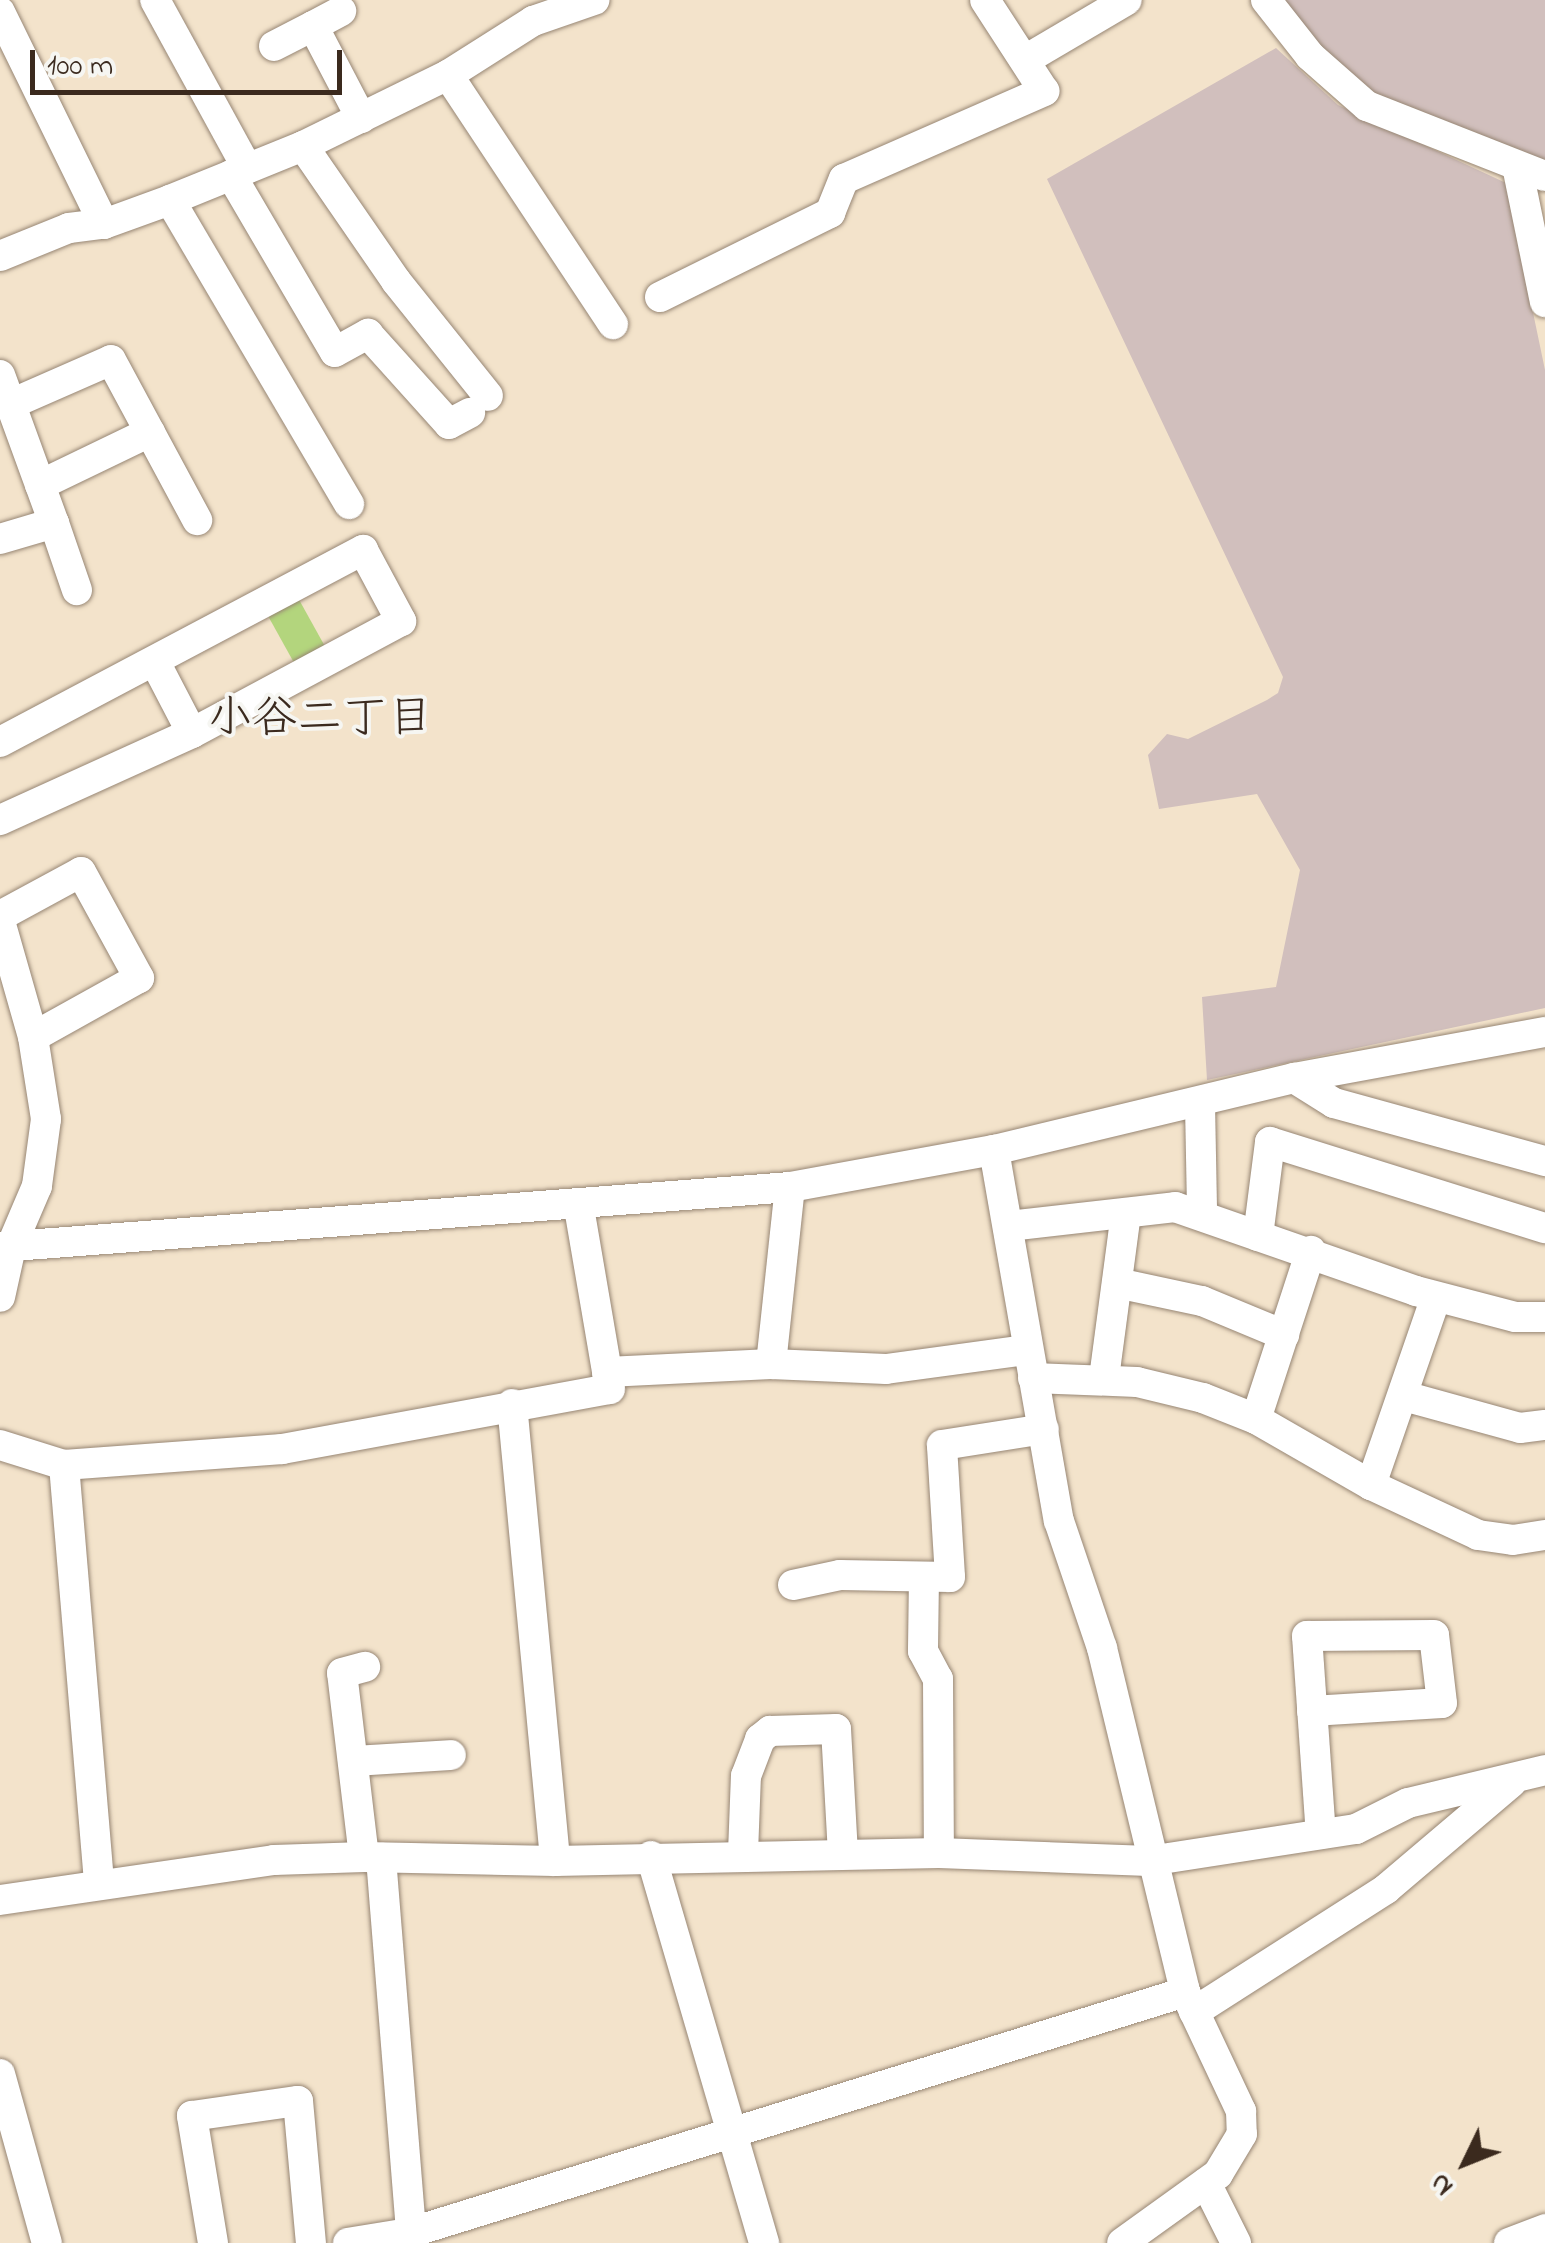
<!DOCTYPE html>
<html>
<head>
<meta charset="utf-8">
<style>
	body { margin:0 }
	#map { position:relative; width:1545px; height:2243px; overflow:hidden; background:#f3e3cb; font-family:"Indie Flower","Klee One",sans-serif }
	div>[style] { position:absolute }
	.industrial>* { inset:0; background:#d1bfbd }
	.green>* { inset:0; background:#b3d57d; transform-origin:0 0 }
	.roads { filter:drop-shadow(0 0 2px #978674) drop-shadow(0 0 2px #978674) }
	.minor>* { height:30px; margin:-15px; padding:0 15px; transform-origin:15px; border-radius:15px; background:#fff }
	span { translate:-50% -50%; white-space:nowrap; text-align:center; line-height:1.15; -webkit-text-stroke:8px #f6f6f2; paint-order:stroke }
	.neighbourhood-label { font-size:45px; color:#3b2a1e }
	.north { position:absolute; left:1415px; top:2113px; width:100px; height:100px; -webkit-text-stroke:8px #f6f6f2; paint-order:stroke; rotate:227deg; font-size:28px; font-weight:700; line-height:40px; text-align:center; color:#3b2a1e }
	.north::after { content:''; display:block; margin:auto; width:35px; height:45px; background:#3b2a1e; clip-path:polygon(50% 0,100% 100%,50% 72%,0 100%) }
	.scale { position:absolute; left:30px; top:50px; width:312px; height:45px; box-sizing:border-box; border:5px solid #3b2a1e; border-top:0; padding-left:12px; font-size:30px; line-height:35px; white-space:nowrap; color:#3b2a1e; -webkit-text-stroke:8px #f6f6f2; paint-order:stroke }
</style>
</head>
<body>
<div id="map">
	<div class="industrial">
		<i style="clip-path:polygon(1285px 0,1545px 0,1545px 161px,1374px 94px,1317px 43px)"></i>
		<i style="clip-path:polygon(1276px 48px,1338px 105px,1506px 183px,1545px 370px,1545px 1008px,1207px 1080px,1202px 997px,1276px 987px,1300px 870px,1257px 794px,1159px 809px,1148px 755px,1167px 734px,1188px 739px,1267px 700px,1278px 693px,1283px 677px,1047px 179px)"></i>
	</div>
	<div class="green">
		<i style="left:297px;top:596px;width:65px;height:35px;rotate:61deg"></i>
	</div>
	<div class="roads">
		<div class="minor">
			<i style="left:155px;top:0;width:192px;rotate:61.3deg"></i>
			<i style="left:1266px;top:0;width:71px;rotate:51.8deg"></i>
			<i style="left:1310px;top:56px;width:76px;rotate:41.3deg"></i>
			<i style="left:1367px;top:106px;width:191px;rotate:21.5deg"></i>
			<i style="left:0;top:12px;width:236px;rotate:63.9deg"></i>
			<i style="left:313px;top:26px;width:32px;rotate:-28deg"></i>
			<i style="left:274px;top:46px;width:44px;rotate:-27.1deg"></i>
			<i style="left:313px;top:26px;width:104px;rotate:62.4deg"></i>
			<i style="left:1025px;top:60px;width:118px;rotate:-30.5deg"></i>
			<i style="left:448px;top:75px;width:299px;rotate:56.5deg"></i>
			<i style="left:303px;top:146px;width:164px;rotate:55.4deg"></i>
			<i style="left:396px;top:281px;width:147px;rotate:51.3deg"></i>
			<i style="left:1517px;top:166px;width:139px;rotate:78.4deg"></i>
			<i style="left:231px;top:175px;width:205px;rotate:59.6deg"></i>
			<i style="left:335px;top:352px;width:38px;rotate:-29deg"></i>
			<i style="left:368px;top:334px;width:121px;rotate:48deg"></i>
			<i style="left:449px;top:424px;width:24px;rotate:-28deg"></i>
			<i style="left:170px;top:200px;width:353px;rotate:59.5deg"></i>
			<i style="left:0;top:256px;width:74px;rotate:-22.1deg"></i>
			<i style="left:69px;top:228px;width:35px;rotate:-7deg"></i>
			<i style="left:104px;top:224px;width:70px;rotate:-20deg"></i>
			<i style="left:170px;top:200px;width:144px;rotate:-22.1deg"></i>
			<i style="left:303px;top:146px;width:161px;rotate:-26.1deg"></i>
			<i style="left:448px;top:75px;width:101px;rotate:-32.4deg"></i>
			<i style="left:533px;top:21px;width:65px;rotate:-19deg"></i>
			<i style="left:660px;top:297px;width:190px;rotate:-26.3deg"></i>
			<i style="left:830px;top:213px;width:37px;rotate:-68deg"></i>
			<i style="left:844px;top:179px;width:219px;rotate:-23.7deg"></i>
			<i style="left:1044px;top:91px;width:108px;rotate:-123deg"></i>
			<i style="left:0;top:375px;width:158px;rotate:70deg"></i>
			<i style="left:54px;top:523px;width:56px;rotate:163.5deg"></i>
			<i style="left:11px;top:404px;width:109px;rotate:-23.7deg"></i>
			<i style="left:111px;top:360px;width:182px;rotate:61.7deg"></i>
			<i style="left:40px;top:485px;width:122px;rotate:-25.7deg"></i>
			<i style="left:54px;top:523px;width:71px;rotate:71.1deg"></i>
			<i style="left:155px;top:662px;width:80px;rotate:62.5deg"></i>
			<i style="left:0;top:742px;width:411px;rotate:-27.9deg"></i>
			<i style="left:363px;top:550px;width:81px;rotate:61.8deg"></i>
			<i style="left:401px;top:621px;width:237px;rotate:151.8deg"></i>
			<i style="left:192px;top:733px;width:211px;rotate:155.6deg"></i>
			<i style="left:0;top:916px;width:92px;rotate:-28.5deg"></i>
			<i style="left:81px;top:872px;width:121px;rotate:61.3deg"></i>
			<i style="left:139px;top:978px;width:121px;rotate:150.9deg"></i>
			<i style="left:0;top:921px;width:121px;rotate:74.1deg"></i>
			<i style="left:33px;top:1037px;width:83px;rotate:81deg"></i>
			<i style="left:46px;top:1119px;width:68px;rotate:97.7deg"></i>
			<i style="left:37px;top:1186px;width:66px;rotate:113.1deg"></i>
			<i style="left:11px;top:1247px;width:51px;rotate:102.4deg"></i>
			<i style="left:1294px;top:1078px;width:47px;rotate:32deg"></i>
			<i style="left:1334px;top:1103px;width:219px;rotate:15.4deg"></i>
			<i style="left:1200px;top:1104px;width:107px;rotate:88.9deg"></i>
			<i style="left:994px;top:1150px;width:377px;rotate:80.1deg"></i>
			<i style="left:1059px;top:1521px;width:134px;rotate:71.3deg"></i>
			<i style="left:1102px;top:1648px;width:354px;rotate:76.4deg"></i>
			<i style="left:1185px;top:1992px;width:132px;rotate:64.8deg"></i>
			<i style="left:1241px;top:2111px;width:23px;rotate:88deg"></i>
			<i style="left:1242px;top:2134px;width:47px;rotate:121deg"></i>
			<i style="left:1218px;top:2174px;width:118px;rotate:144.3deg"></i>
			<i style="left:1009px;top:1226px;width:167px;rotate:-6.5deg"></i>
			<i style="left:1175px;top:1207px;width:255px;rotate:19.2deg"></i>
			<i style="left:1416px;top:1291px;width:102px;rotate:14.7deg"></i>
			<i style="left:1515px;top:1317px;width:30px"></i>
			<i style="left:1258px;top:1236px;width:95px;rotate:-82.7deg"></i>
			<i style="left:1270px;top:1142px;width:288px;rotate:17.4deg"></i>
			<i style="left:0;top:1247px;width:792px;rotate:-4.34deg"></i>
			<i style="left:790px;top:1187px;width:207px;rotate:-10.3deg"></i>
			<i style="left:994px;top:1150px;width:309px;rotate:-13.5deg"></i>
			<i style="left:1294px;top:1078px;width:255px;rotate:-10.4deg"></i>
			<i style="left:1117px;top:1283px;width:87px;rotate:12deg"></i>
			<i style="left:1202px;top:1301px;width:89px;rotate:22.5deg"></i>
			<i style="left:1436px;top:1297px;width:199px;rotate:109.1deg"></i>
			<i style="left:1371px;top:1485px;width:118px;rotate:25deg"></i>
			<i style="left:1478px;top:1535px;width:35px;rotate:8deg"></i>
			<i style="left:1513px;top:1540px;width:32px;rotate:-9deg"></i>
			<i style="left:771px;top:1364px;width:178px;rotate:-83.9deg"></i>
			<i style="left:607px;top:1372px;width:164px;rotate:-2.8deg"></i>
			<i style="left:771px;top:1364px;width:115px;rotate:2.5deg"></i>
			<i style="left:886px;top:1369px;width:142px;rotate:-7.7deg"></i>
			<i style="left:1033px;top:1378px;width:104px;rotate:2.2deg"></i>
			<i style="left:1137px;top:1382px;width:68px;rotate:13.6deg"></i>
			<i style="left:1203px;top:1398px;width:57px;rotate:21.6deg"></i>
			<i style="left:1256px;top:1419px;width:133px;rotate:29.9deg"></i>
			<i style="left:1104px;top:1378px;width:166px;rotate:-82.4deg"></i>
			<i style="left:1404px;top:1396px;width:120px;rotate:15.4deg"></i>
			<i style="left:1520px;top:1428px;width:25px;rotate:-7deg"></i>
			<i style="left:512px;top:1404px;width:459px;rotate:84.6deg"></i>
			<i style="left:1256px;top:1419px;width:177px;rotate:-71.9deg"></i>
			<i style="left:0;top:1445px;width:67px;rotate:17.4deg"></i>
			<i style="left:64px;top:1465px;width:219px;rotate:-4.2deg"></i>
			<i style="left:282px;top:1449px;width:333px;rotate:-10.4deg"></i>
			<i style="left:610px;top:1389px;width:185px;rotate:-99.7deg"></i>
			<i style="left:64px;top:1465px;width:419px;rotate:85.2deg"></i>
			<i style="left:924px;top:1577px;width:74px;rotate:90.8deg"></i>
			<i style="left:923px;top:1651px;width:32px;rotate:62deg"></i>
			<i style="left:938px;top:1679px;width:174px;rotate:89.7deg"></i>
			<i style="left:793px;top:1585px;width:48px;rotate:-12deg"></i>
			<i style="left:840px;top:1575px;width:110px;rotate:1deg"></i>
			<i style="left:950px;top:1577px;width:132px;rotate:-93.5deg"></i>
			<i style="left:942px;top:1445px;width:103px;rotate:-8.9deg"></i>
			<i style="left:1312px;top:1711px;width:130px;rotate:-3.5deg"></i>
			<i style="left:1442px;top:1703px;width:68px;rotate:-96.7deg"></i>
			<i style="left:1434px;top:1635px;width:127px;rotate:179.5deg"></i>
			<i style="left:1307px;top:1636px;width:198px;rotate:86deg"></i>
			<i style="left:353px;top:1761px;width:98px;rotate:-3.5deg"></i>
			<i style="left:743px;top:1853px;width:77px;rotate:-87.8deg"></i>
			<i style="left:746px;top:1776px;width:40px;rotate:-69deg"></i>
			<i style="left:760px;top:1739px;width:13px;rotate:-39deg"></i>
			<i style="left:770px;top:1731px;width:66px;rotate:-1.7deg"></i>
			<i style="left:836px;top:1729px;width:124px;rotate:86.8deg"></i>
			<i style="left:651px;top:1856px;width:403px;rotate:73.7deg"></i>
			<i style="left:364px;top:1857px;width:185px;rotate:-96.8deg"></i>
			<i style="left:342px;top:1673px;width:24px;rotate:-15deg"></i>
			<i style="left:381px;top:1858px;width:386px;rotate:85.4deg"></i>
			<i style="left:0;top:1900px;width:277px;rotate:-8.3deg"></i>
			<i style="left:274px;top:1860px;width:90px;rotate:-1.9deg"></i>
			<i style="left:364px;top:1857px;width:191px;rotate:1.2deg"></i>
			<i style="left:555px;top:1861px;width:384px;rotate:-1.2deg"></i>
			<i style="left:939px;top:1853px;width:210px;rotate:2.2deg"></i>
			<i style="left:1149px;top:1861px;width:209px;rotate:-8.8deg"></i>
			<i style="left:1356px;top:1829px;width:58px;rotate:-26.6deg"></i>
			<i style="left:1408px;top:1803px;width:141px;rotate:-13.5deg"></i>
			<i style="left:1194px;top:2012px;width:228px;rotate:-32.6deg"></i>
			<i style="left:1386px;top:1889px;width:164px;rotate:-40.3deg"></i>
			<i style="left:0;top:2074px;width:175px;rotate:74.5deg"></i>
			<i style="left:1206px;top:2183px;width:67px;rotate:63.4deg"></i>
			<i style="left:213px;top:2243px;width:129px;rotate:-99.4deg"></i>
			<i style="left:192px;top:2116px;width:107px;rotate:-8.1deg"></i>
			<i style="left:298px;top:2101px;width:143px;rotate:84.8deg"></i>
			<i style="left:348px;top:2243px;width:62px;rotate:-9.3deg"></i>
			<i style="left:409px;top:2233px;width:813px;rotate:-17.25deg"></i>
			<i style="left:1509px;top:2243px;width:39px;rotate:-21deg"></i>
		</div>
	</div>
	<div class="neighbourhood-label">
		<span style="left:320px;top:721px">小谷二丁目</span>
	</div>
	<div class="north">N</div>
	<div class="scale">100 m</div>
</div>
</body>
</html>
